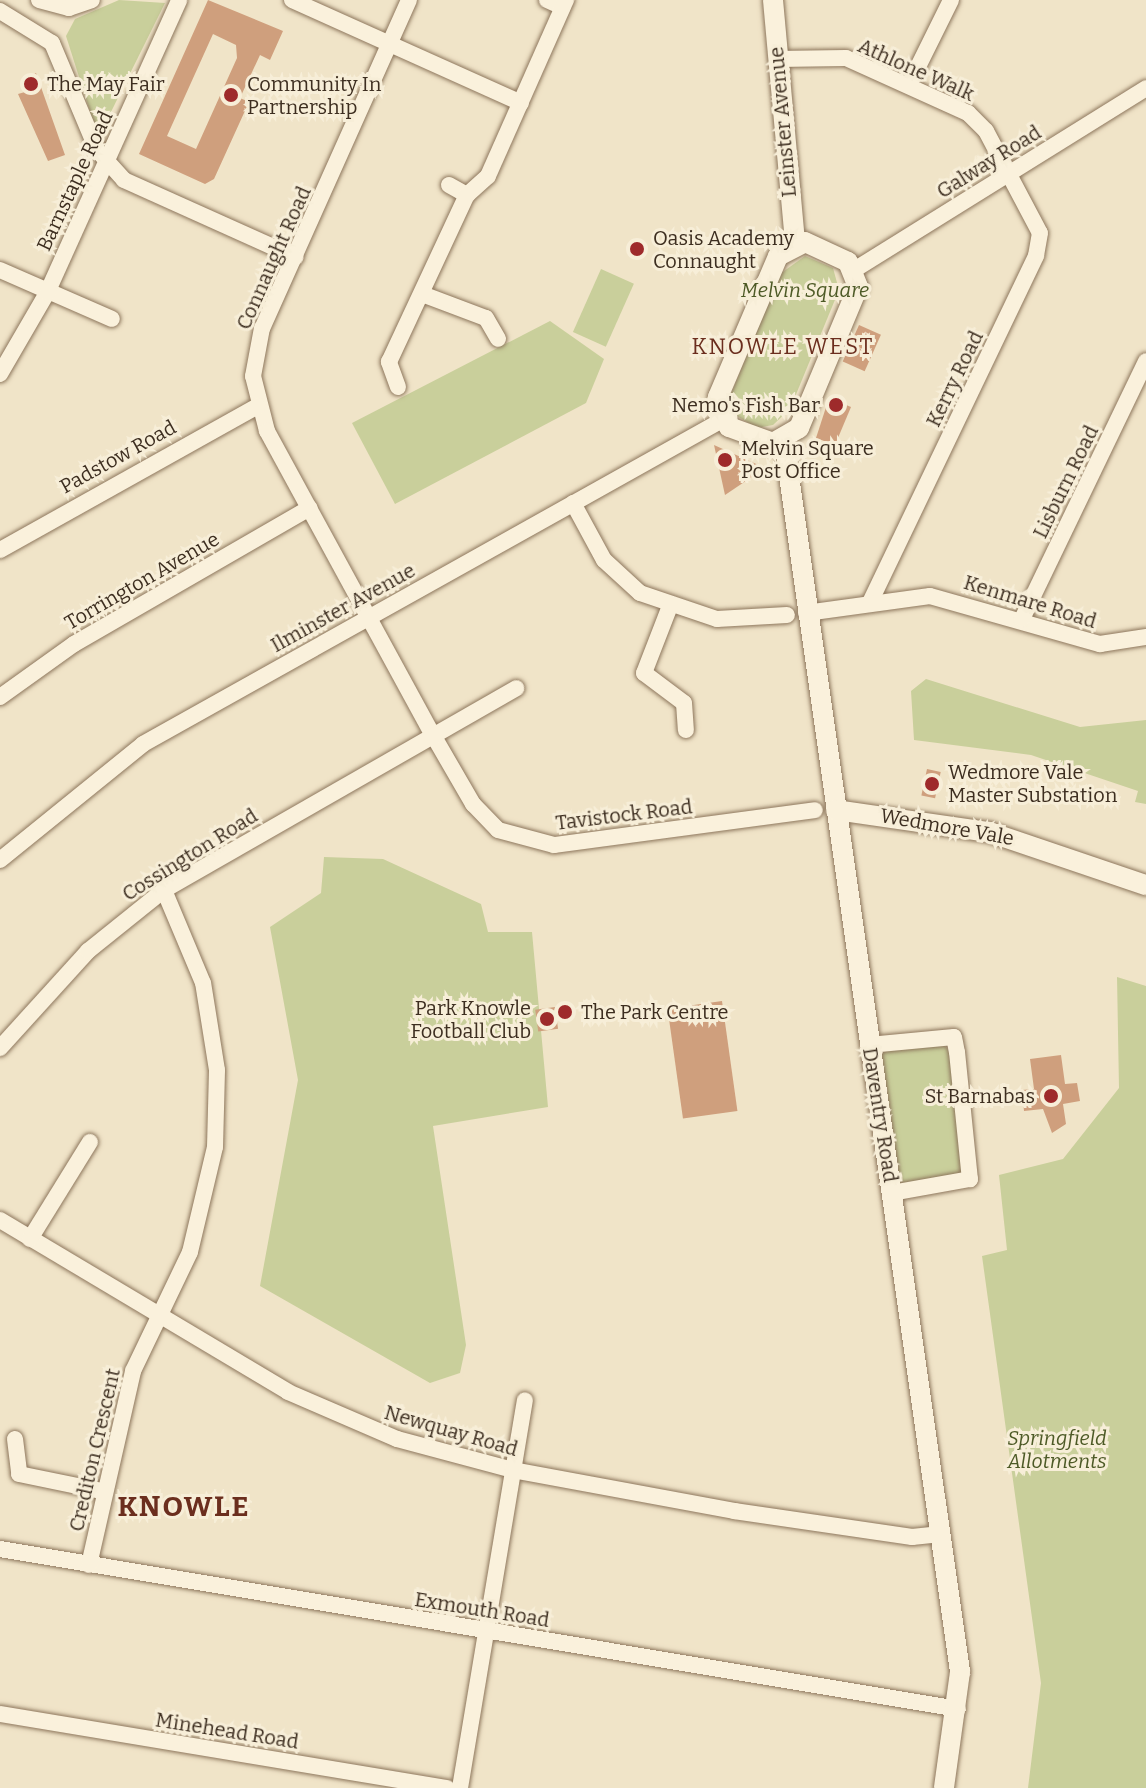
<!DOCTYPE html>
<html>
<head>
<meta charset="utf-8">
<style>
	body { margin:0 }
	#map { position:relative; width:1146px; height:1788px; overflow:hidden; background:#f0e4c8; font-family:Bitter,serif }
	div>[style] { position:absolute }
	.green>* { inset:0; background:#c9cf9b; transform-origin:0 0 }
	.building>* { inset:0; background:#cf9f7d; transform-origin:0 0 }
	.roads { filter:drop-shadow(0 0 2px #8d765c) drop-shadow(0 0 2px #8d765c) }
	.minor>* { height:16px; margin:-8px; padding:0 8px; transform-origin:8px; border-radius:8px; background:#faf1dc }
	.tertiary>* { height:20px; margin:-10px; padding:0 10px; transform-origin:10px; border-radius:10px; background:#faf1dc }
	.dots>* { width:22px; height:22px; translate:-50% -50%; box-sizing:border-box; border:4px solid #f7eed8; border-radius:50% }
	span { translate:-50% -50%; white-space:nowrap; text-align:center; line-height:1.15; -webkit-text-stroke:6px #f7eed8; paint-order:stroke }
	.street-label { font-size:20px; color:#3d2e20 }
	.poi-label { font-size:20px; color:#3d2e20 }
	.left { translate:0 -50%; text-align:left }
	.right { translate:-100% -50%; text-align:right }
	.park-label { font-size:20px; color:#4d5a26; font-style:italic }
	.neighbourhood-label { font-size:22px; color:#6b2e1e; letter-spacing:2px }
	.district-label { font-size:28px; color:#6b2e1e; font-weight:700; letter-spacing:2px }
</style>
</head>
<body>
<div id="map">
	<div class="green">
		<i style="clip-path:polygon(119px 0,165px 3px,103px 128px,94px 124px,66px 36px,75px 19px)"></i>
		<i style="clip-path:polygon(805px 256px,833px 268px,839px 290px,790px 409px,773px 425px,757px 428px,737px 416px,731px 394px,780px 274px)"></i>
		<i style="left:601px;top:269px;width:36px;height:69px;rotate:24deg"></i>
		<i style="clip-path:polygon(550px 321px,604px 359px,586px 403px,395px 504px,352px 423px)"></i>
		<i style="clip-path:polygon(926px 679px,1080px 727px,1146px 720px,1146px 804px,1135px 802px,1138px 791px,1031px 755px,914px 740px,911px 691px)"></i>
		<i style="clip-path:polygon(324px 857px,383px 859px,481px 904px,488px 932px,532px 932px,548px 1107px,433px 1126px,466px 1345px,460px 1373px,430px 1383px,260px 1286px,298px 1080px,270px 927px,321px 893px)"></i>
		<i style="clip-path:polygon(1117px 977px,1146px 986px,1146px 1788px,1028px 1788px,1041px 1683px,982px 1256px,1007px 1250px,999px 1175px,1063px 1159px,1119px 1088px)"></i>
		<i style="clip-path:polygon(941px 1042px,952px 1054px,969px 1177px,899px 1185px,879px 1051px)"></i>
	</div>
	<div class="building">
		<i style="clip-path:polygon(evenodd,208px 0,283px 31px,270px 60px,260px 55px,240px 98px,249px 102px,214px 179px,205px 184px,139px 154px,208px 0,213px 34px,236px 45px,237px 58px,196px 149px,167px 136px,213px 34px)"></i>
		<i style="clip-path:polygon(36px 73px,65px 155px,48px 161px,18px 94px,25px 92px,21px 82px)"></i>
		<i style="left:859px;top:325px;width:24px;height:40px;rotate:24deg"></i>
		<i style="clip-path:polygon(829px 398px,851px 407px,835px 445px,816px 438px)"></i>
		<i style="clip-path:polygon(714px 445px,765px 468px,725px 495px)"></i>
		<i style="left:927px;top:769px;width:14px;height:27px;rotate:12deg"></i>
		<i style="left:722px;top:1001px;width:111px;height:55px;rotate:82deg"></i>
		<i style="left:555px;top:1007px;width:22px;height:20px;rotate:82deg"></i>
		<i style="clip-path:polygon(1061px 1055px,1065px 1084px,1077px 1083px,1080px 1101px,1063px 1104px,1066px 1124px,1052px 1133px,1043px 1109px,1024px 1111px,1022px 1090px,1034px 1089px,1030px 1059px)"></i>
	</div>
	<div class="roads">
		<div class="minor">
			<i style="left:39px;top:0;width:31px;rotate:15deg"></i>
			<i style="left:69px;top:8px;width:24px;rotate:-19deg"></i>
			<i style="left:292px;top:0;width:251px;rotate:24.2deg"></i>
			<i style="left:409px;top:0;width:359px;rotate:114.1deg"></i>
			<i style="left:262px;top:328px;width:49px;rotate:100.6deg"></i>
			<i style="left:253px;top:376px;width:57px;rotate:75.7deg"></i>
			<i style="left:267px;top:431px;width:346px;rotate:61.4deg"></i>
			<i style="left:433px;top:735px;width:80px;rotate:59.9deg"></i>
			<i style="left:473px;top:804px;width:36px;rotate:46deg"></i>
			<i style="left:498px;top:830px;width:58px;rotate:15deg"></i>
			<i style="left:554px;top:845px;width:263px;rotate:-7.6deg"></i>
			<i style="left:547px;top:0;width:17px;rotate:24deg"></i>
			<i style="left:0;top:11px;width:61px;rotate:31.6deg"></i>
			<i style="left:52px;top:43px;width:116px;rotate:67.2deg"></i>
			<i style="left:97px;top:150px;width:40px;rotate:48deg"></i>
			<i style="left:124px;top:180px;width:188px;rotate:24.2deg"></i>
			<i style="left:777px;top:59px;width:69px;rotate:-0.8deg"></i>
			<i style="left:846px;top:58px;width:134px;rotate:24.3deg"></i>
			<i style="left:968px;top:113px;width:25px;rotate:45deg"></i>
			<i style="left:986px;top:131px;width:115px;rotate:62.1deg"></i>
			<i style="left:1040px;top:233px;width:23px;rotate:100deg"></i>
			<i style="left:1036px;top:256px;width:384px;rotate:115.6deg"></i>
			<i style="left:909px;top:85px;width:95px;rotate:-63.7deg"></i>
			<i style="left:449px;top:185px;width:21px;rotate:29deg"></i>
			<i style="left:0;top:270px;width:122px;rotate:23.6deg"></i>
			<i style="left:854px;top:270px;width:344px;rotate:-31.9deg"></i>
			<i style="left:422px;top:294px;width:68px;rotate:20.6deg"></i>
			<i style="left:486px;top:318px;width:24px;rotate:60deg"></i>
			<i style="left:0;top:374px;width:94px;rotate:-59.9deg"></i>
			<i style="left:47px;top:293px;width:321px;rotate:-65.7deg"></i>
			<i style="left:398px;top:387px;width:27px;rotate:-110deg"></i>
			<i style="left:389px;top:362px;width:184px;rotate:-65deg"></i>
			<i style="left:467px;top:195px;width:28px;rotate:-42deg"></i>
			<i style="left:488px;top:176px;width:193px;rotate:-66.1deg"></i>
			<i style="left:573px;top:503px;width:65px;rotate:61.5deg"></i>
			<i style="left:604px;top:560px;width:49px;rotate:42.5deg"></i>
			<i style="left:640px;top:593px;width:81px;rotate:18.7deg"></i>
			<i style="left:717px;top:619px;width:70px;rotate:-3.3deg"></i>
			<i style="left:0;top:550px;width:295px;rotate:-29.2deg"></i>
			<i style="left:670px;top:606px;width:72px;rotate:111.2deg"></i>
			<i style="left:644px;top:673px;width:50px;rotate:36.9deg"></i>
			<i style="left:684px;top:703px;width:27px;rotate:86deg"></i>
			<i style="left:806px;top:613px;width:125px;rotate:-7.8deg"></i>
			<i style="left:930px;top:596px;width:177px;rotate:15.8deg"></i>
			<i style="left:1100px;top:644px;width:47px;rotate:-8.7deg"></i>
			<i style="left:1022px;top:619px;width:286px;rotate:-64.3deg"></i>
			<i style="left:0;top:697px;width:91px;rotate:-35.6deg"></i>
			<i style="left:74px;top:644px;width:272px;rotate:-30deg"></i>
			<i style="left:0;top:860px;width:184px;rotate:-39deg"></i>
			<i style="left:143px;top:744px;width:666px;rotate:-29.22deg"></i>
			<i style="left:869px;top:1045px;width:85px;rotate:-5.4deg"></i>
			<i style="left:954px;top:1037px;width:15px;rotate:79deg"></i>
			<i style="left:957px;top:1052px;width:128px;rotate:84.2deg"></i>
			<i style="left:970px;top:1179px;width:79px;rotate:169.8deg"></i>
			<i style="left:0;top:1048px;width:131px;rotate:-47.8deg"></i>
			<i style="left:88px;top:951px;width:97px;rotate:-38.8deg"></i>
			<i style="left:164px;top:890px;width:406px;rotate:-29.8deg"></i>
			<i style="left:0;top:1220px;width:335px;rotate:30.8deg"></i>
			<i style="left:288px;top:1392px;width:119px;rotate:23.3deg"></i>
			<i style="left:397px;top:1439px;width:120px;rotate:15deg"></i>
			<i style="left:513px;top:1470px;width:225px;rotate:10.5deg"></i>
			<i style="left:734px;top:1511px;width:180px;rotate:8.3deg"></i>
			<i style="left:912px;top:1537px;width:29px;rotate:-6deg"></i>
			<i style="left:30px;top:1239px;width:114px;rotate:-58.3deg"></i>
			<i style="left:15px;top:1439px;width:35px;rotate:83deg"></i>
			<i style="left:19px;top:1474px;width:85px;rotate:11.6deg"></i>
			<i style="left:0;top:1549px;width:971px;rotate:9.48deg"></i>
			<i style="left:89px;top:1565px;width:199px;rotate:-77.2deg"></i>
			<i style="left:133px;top:1371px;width:132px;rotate:-64.4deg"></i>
			<i style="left:190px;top:1252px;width:108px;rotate:-76.6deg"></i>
			<i style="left:215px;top:1147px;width:77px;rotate:-88.5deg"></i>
			<i style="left:217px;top:1070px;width:88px;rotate:-99.1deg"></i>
			<i style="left:203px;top:983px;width:101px;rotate:-112.8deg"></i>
			<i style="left:0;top:1714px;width:453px;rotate:9.4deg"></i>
			<i style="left:460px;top:1788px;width:393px;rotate:-80.5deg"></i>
		</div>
		<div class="tertiary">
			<i style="left:773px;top:0;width:244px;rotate:84.8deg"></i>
			<i style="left:805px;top:242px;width:47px;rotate:24.9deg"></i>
			<i style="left:848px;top:262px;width:27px;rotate:68deg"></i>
			<i style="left:858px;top:287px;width:153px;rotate:112.7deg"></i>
			<i style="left:799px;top:428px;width:30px;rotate:150deg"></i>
			<i style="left:773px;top:443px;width:47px;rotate:-160deg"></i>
			<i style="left:729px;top:427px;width:32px;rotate:-110deg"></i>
			<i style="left:718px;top:397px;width:153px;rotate:-66.9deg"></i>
			<i style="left:778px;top:256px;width:30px;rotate:-27deg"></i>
			<i style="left:784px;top:441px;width:1244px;rotate:81.86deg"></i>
			<i style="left:960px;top:1672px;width:117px;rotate:97.9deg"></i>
			<i style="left:836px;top:810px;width:155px;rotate:8.2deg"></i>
			<i style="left:989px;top:832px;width:166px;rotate:18.7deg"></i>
		</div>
	</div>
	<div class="dots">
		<i style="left:31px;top:84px;background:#9e2a2b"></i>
		<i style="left:231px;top:95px;background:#9e2a2b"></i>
		<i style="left:637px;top:249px;background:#9e2a2b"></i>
		<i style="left:836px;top:405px;background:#9e2a2b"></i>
		<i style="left:725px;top:460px;background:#9e2a2b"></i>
		<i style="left:932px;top:784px;background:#9e2a2b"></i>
		<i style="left:565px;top:1012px;background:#9e2a2b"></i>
		<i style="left:547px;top:1019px;background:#9e2a2b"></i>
		<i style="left:1051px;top:1096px;background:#9e2a2b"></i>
	</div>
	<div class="street-label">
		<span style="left:916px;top:70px;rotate:24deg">Athlone Walk</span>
		<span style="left:783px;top:122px;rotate:-95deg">Leinster Avenue</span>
		<span style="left:989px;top:162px;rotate:-32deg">Galway Road</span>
		<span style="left:75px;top:181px;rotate:-65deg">Barnstaple Road</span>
		<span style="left:274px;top:258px;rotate:-66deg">Connaught Road</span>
		<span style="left:955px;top:379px;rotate:-64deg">Kerry Road</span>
		<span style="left:118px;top:457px;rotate:-29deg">Padstow Road</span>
		<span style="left:1066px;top:482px;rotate:-64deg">Lisburn Road</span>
		<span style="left:142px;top:581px;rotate:-30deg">Torrington Avenue</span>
		<span style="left:1030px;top:602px;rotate:17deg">Kenmare Road</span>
		<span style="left:343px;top:608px;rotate:-29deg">Ilminster Avenue</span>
		<span style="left:624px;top:815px;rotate:-7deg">Tavistock Road</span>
		<span style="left:947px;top:827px;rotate:10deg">Wedmore Vale</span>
		<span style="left:190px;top:855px;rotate:-32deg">Cossington Road</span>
		<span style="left:880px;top:1115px;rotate:81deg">Daventry Road</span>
		<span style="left:451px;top:1431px;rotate:16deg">Newquay Road</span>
		<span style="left:95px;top:1450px;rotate:-77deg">Crediton Crescent</span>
		<span style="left:482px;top:1610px;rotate:9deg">Exmouth Road</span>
		<span style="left:227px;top:1731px;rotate:9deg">Minehead Road</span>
	</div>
	<div class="poi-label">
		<span class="left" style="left:47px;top:84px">The May Fair</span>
		<span class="left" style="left:247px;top:96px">Community In<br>Partnership</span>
		<span class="left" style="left:653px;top:250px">Oasis Academy<br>Connaught</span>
		<span class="right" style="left:820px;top:405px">Nemo's Fish Bar</span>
		<span class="left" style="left:741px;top:460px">Melvin Square<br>Post Office</span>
		<span class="left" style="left:948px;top:784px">Wedmore Vale<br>Master Substation</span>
		<span class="right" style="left:531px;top:1020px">Park Knowle<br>Football Club</span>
		<span class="left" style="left:581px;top:1012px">The Park Centre</span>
		<span class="right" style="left:1035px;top:1096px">St Barnabas</span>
	</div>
	<div class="park-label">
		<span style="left:805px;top:290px">Melvin Square</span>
		<span style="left:1057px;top:1450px">Springfield<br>Allotments</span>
	</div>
	<div class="neighbourhood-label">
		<span style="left:783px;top:347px">KNOWLE WEST</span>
	</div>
	<div class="district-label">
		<span style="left:184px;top:1507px">KNOWLE</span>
	</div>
</div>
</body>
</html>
